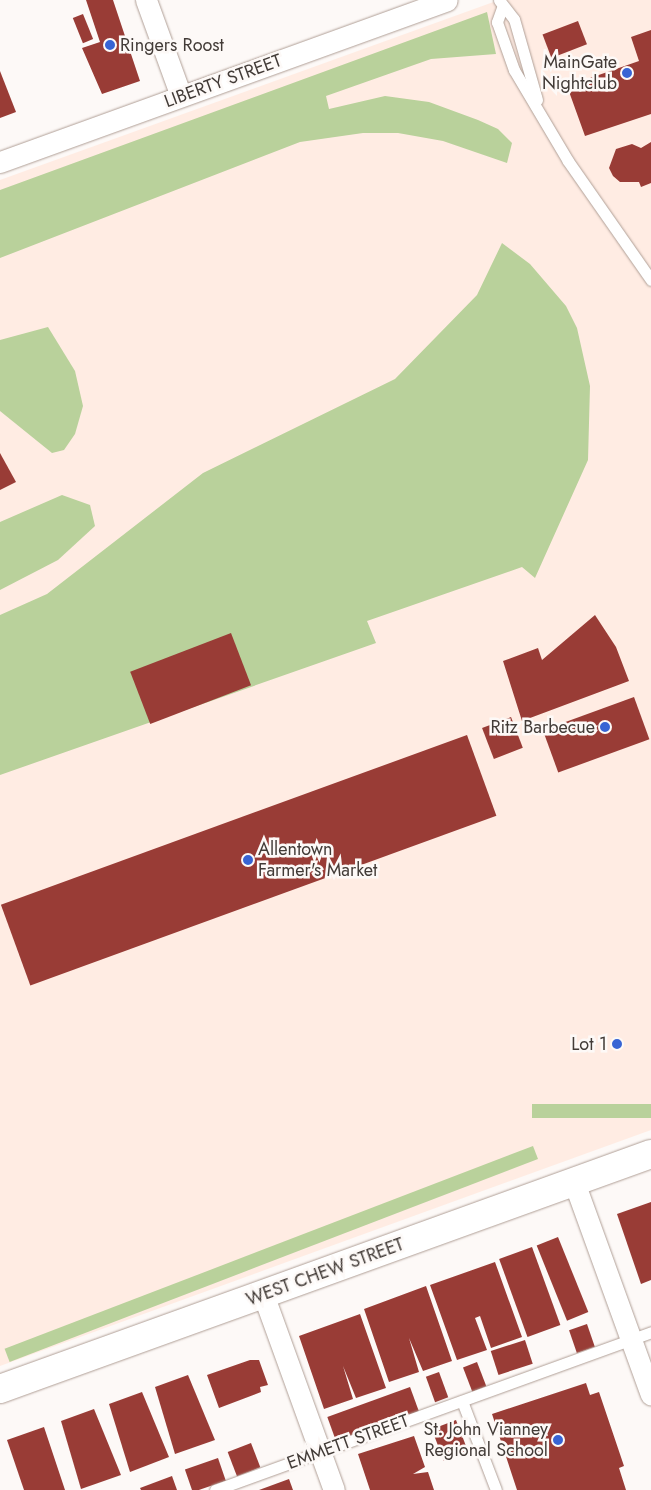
<!DOCTYPE html>
<html>
<head>
<meta charset="utf-8">
<style>
	body { margin:0 }
	#map { position:relative; width:651px; height:1490px; overflow:hidden; background:#fdf9f7; font-family:Jost,sans-serif }
	div>[style] { position:absolute }
	.commercial>* { inset:0; background:#ffece3 }
	.green>* { inset:0; background:#b9d19b; transform-origin:0 0 }
	.building>* { inset:0; background:#993c36; transform-origin:0 0 }
	.roads { filter:drop-shadow(0 0 1px #b09f96) drop-shadow(0 0 1px #b09f96) }
	.service>* { height:11px; margin:-5.5px; padding:0 5.5px; transform-origin:5.5px; border-radius:5.5px; background:#fff }
	.minor>* { height:21px; margin:-10.5px; padding:0 10.5px; transform-origin:10.5px; border-radius:10.5px; background:#fff }
	.tertiary>* { height:28px; margin:-14px; padding:0 14px; transform-origin:14px; border-radius:14px; background:#fff }
	.dots>* { width:14px; height:14px; translate:-50% -50%; box-sizing:border-box; border:2px solid #fdf9f7; border-radius:50% }
	span { translate:-50% -50%; white-space:nowrap; text-align:center; line-height:1.15; -webkit-text-stroke:5px #fdf9f7; paint-order:stroke }
	.poi-label { font-size:18px; color:#423b37 }
	.left { translate:0 -50%; text-align:left }
	.right { translate:-100% -50%; text-align:right }
	.street-label { font-size:18px; color:#423b37 }
</style>
</head>
<body>
<div id="map">
	<div class="commercial">
		<i style="clip-path:polygon(499px 0,651px 0,651px 1130px,0 1366px,0 180px)"></i>
	</div>
	<div class="green">
		<i style="clip-path:polygon(487px 12px,496px 54px,431px 59px,326px 96px,329px 109px,385px 96px,429px 102px,478px 120px,498px 129px,512px 143px,507px 163px,443px 141px,398px 133px,363px 133px,300px 142px,0 258px,0 190px)"></i>
		<i style="clip-path:polygon(502px 243px,530px 264px,566px 306px,577px 328px,590px 386px,588px 460px,535px 578px,522px 567px,367px 621px,376px 643px,0 775px,0 615px,47px 594px,203px 473px,395px 379px,477px 295px)"></i>
		<i style="clip-path:polygon(48px 327px,75px 371px,83px 406px,75px 434px,64px 450px,52px 453px,0 411px,0 340px)"></i>
		<i style="clip-path:polygon(62px 495px,90px 505px,95px 526px,58px 560px,0 590px,0 522px)"></i>
		<i style="left:651px;top:1104px;width:14px;height:119px;rotate:90deg"></i>
		<i style="left:533px;top:1146px;width:14px;height:566px;rotate:69deg"></i>
	</div>
	<div class="building">
		<i style="clip-path:polygon(86px 0,113px 0,140px 81px,102px 94px,82px 48px,100px 42px)"></i>
		<i style="left:83px;top:14px;width:27px;height:11px;rotate:68deg"></i>
		<i style="left:578px;top:21px;width:25px;height:38px;rotate:69deg"></i>
		<i style="clip-path:polygon(651px 30px,651px 114px,585px 136px,567px 86px,639px 61px,631px 37px)"></i>
		<i style="clip-path:polygon(0 71px,16px 112px,0 118px)"></i>
		<i style="clip-path:polygon(651px 142px,651px 183px,641px 187px,639px 182px,620px 182px,613px 176px,609px 168px,616px 149px,632px 144px,641px 148px)"></i>
		<i style="clip-path:polygon(0 453px,16px 482px,0 490px)"></i>
		<i style="clip-path:polygon(595px 615px,616px 647px,629px 681px,522px 721px,503px 661px,538px 648px,542px 660px)"></i>
		<i style="left:231px;top:633px;width:56px;height:108px;rotate:69deg"></i>
		<i style="left:634px;top:697px;width:45px;height:97px;rotate:70deg"></i>
		<i style="left:511px;top:717px;width:33px;height:31px;rotate:69deg"></i>
		<i style="left:467px;top:735px;width:86px;height:496px;rotate:70deg"></i>
		<i style="clip-path:polygon(651px 1202px,651px 1280px,641px 1284px,617px 1214px)"></i>
		<i style="left:558px;top:1237px;width:81px;height:23px;rotate:68deg"></i>
		<i style="left:532px;top:1247px;width:83px;height:35px;rotate:70deg"></i>
		<i style="clip-path:polygon(495px 1262px,522px 1337px,491px 1348px,480px 1316px,475px 1318px,487px 1350px,457px 1360px,430px 1285px)"></i>
		<i style="clip-path:polygon(426px 1286px,452px 1361px,423px 1371px,409px 1338px,419px 1372px,389px 1382px,364px 1309px)"></i>
		<i style="clip-path:polygon(360px 1314px,386px 1388px,356px 1398px,343px 1366px,353px 1399px,324px 1409px,299px 1336px)"></i>
		<i style="left:587px;top:1324px;width:24px;height:19px;rotate:71deg"></i>
		<i style="left:525px;top:1340px;width:25px;height:36px;rotate:72deg"></i>
		<i style="clip-path:polygon(250px 1360px,259px 1360px,268px 1385px,260px 1387px,261px 1392px,219px 1408px,207px 1375px)"></i>
		<i style="left:477px;top:1362px;width:26px;height:15px;rotate:69deg"></i>
		<i style="left:439px;top:1372px;width:27px;height:14px;rotate:70deg"></i>
		<i style="clip-path:polygon(188px 1375px,215px 1440px,175px 1454px,155px 1387px)"></i>
		<i style="clip-path:polygon(586px 1383px,590px 1395px,599px 1392px,624px 1466px,619px 1468px,626px 1490px,517px 1490px,492px 1414px)"></i>
		<i style="left:410px;top:1387px;width:27px;height:88px;rotate:70deg"></i>
		<i style="clip-path:polygon(142px 1392px,169px 1457px,130px 1472px,109px 1404px)"></i>
		<i style="clip-path:polygon(94px 1409px,121px 1475px,81px 1489px,61px 1421px)"></i>
		<i style="left:456px;top:1420px;width:34px;height:26px;rotate:69deg"></i>
		<i style="clip-path:polygon(44px 1427px,65px 1490px,24px 1490px,7px 1440px)"></i>
		<i style="clip-path:polygon(414px 1436px,425px 1467px,413px 1474px,428px 1472px,434px 1490px,370px 1490px,358px 1454px)"></i>
		<i style="left:251px;top:1443px;width:26px;height:25px;rotate:69deg"></i>
		<i style="left:218px;top:1458px;width:24px;height:35px;rotate:71deg"></i>
		<i style="clip-path:polygon(172px 1476px,177px 1490px,141px 1490px,140px 1488px)"></i>
		<i style="clip-path:polygon(289px 1479px,293px 1490px,259px 1490px)"></i>
	</div>
	<div class="roads">
		<div class="service">
			<i style="left:499px;top:0;width:24px;rotate:52deg"></i>
			<i style="left:514px;top:19px;width:84px;rotate:74.1deg"></i>
			<i style="left:502px;top:8px;width:15px;rotate:110deg"></i>
			<i style="left:497px;top:22px;width:51px;rotate:70.5deg"></i>
			<i style="left:514px;top:70px;width:106px;rotate:59.3deg"></i>
			<i style="left:568px;top:161px;width:145px;rotate:55.1deg"></i>
			<i style="left:462px;top:1401px;width:95px;rotate:69.1deg"></i>
			<i style="left:215px;top:1490px;width:464px;rotate:-19.9deg"></i>
		</div>
		<div class="minor">
			<i style="left:146px;top:0;width:102px;rotate:70deg"></i>
			<i style="left:0;top:162px;width:475px;rotate:-19.9deg"></i>
			<i style="left:574px;top:1182px;width:226px;rotate:70.1deg"></i>
			<i style="left:263px;top:1294px;width:208px;rotate:70.1deg"></i>
		</div>
		<div class="tertiary">
			<i style="left:0;top:1389px;width:692px;rotate:-19.85deg"></i>
		</div>
	</div>
	<div class="dots">
		<i style="left:110px;top:45px;background:#3764d4"></i>
		<i style="left:627px;top:73px;background:#3764d4"></i>
		<i style="left:605px;top:727px;background:#3764d4"></i>
		<i style="left:248px;top:860px;background:#3764d4"></i>
		<i style="left:617px;top:1044px;background:#3764d4"></i>
		<i style="left:558px;top:1440px;background:#3764d4"></i>
	</div>
	<div class="poi-label">
		<span class="left" style="left:120px;top:45px">Ringers Roost</span>
		<span class="right" style="left:617px;top:73px">MainGate<br>Nightclub</span>
		<span class="right" style="left:595px;top:727px">Ritz Barbecue</span>
		<span class="left" style="left:258px;top:860px">Allentown<br>Farmer's Market</span>
		<span class="right" style="left:607px;top:1044px">Lot 1</span>
		<span class="right" style="left:548px;top:1440px">St. John Vianney<br>Regional School</span>
	</div>
	<div class="street-label">
		<span style="left:223px;top:81px;rotate:-20deg">LIBERTY STREET</span>
		<span style="left:325px;top:1272px;rotate:-20deg">WEST CHEW STREET</span>
		<span style="left:348px;top:1442px;rotate:-20deg">EMMETT STREET</span>
	</div>
</div>
</body>
</html>
